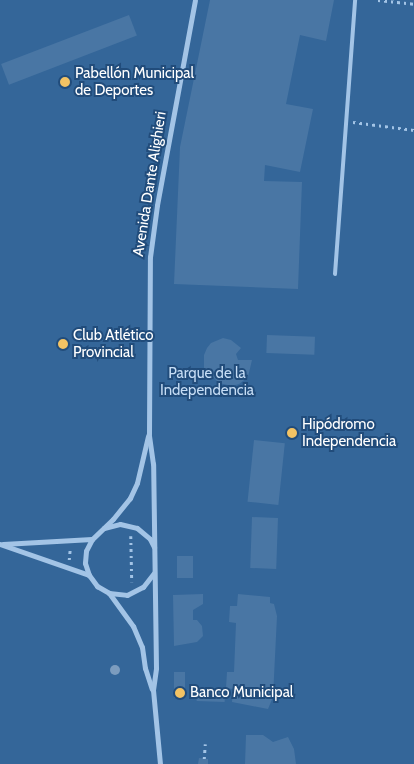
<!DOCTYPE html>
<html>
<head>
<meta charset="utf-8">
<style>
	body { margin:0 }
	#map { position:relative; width:414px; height:764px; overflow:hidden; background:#214c7b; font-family:Cabin,sans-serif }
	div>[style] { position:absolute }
	.green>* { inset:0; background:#346699; transform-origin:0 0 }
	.building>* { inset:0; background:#4976a4; transform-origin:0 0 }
	.path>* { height:2.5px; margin-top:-1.25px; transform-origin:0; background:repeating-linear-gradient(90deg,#a3c4e6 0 2.5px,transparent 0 6.5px) }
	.service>* { height:4px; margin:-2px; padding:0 2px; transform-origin:2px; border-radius:2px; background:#a3c4e6 }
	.minor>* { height:5px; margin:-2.5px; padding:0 2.5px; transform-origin:2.5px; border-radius:2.5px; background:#a3c4e6 }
	.trees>* { width:10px; height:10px; margin:-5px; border-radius:50%; background:#7c9cbe }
	.dots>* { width:14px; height:14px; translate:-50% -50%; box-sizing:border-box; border:2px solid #214c7b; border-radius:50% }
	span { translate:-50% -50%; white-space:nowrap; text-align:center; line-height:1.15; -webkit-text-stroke:4px #214c7b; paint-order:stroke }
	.poi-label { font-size:15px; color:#fff }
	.left { translate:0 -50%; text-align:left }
	.street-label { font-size:15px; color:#fff }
	.park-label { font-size:15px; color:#c6ddf5 }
</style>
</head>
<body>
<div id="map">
	<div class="green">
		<i style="left:0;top:0;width:414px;height:764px"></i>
	</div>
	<div class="building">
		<i style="clip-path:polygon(210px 0,334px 0,326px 41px,300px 35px,286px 104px,313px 109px,300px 172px,265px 165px,264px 181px,302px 182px,298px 289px,174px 284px,180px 147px)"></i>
		<i style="left:129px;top:15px;width:22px;height:137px;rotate:69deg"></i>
		<i style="left:267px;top:335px;width:48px;height:18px;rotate:2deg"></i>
		<i style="clip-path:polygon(223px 338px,231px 340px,241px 348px,236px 354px,238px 360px,252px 360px,248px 377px,239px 384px,232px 386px,219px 383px,204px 368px,204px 355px,207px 348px,211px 343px)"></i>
		<i style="left:254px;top:440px;width:31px;height:62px;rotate:6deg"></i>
		<i style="left:252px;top:517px;width:26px;height:51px;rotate:2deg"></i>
		<i style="left:193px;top:556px;width:22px;height:16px;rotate:90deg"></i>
		<i style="clip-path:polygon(203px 594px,203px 604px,193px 610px,193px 620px,197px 620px,202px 626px,203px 636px,197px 642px,174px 646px,173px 595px)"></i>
		<i style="clip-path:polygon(238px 594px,270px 597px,270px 603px,274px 604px,277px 616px,273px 697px,268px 709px,232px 702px,233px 689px,226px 688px,227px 672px,234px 672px,236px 623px,229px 622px,230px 606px,237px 606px)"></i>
		<i style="left:174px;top:672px;width:11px;height:26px"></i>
		<i style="left:197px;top:690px;width:28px;height:11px;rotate:2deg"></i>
		<i style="clip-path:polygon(246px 735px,263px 735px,273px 742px,288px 737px,294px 749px,296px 764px,245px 764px)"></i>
		<i style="clip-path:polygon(199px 758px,208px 759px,208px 764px,198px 764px)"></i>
	</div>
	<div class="path">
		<i style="left:378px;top:0;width:36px;rotate:6deg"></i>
		<i style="left:353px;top:122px;width:62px;rotate:7.5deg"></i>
		<i style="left:131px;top:536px;width:46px;rotate:88.8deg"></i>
		<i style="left:69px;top:560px;width:11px;rotate:-85deg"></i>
		<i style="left:204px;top:759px;width:15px;rotate:-86deg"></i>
	</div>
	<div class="service">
		<i style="left:335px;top:274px;width:275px;rotate:-85.8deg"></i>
	</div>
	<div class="minor">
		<i style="left:148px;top:436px;width:48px;rotate:103.2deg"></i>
		<i style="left:137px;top:483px;width:17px;rotate:115deg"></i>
		<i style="left:130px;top:498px;width:27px;rotate:129deg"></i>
		<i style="left:113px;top:519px;width:29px;rotate:136deg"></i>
		<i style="left:92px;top:539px;width:13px;rotate:117deg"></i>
		<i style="left:86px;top:551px;width:12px;rotate:95deg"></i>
		<i style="left:85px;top:563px;width:13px;rotate:72deg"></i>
		<i style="left:89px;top:575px;width:14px;rotate:54deg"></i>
		<i style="left:97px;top:586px;width:14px;rotate:30deg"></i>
		<i style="left:109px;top:593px;width:18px;rotate:6deg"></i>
		<i style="left:127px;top:595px;width:18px;rotate:-27deg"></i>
		<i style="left:143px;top:587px;width:18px;rotate:-52deg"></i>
		<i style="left:104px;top:528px;width:16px;rotate:-14deg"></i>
		<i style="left:120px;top:524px;width:17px;rotate:13deg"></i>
		<i style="left:137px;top:528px;width:17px;rotate:40deg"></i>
		<i style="left:150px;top:539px;width:9px;rotate:63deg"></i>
		<i style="left:0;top:544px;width:94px;rotate:19.2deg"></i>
		<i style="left:3px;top:544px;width:89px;rotate:-3.2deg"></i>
		<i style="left:109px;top:593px;width:41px;rotate:54deg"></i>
		<i style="left:133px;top:626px;width:23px;rotate:67deg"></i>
		<i style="left:142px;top:647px;width:21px;rotate:82deg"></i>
		<i style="left:145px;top:668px;width:22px;rotate:72deg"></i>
		<i style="left:160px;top:764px;width:74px;rotate:-95.4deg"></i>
		<i style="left:153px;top:690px;width:22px;rotate:-82deg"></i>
		<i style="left:156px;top:668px;width:204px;rotate:-90.8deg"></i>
		<i style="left:153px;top:464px;width:30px;rotate:-98deg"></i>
		<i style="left:149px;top:434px;width:177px;rotate:-89.7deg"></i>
		<i style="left:150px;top:257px;width:52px;rotate:-82.3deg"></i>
		<i style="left:157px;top:205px;width:208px;rotate:-79.5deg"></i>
	</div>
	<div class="trees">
		<i style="left:115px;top:670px"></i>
	</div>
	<div class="dots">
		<i style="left:65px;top:82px;background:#f3c364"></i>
		<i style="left:63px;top:344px;background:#f3c364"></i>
		<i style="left:292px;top:433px;background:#f3c364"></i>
		<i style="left:180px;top:693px;background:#f3c364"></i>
	</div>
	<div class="poi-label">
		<span class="left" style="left:75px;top:82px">Pabellón Municipal<br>de Deportes</span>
		<span class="left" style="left:73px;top:344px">Club Atlético<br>Provincial</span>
		<span class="left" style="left:302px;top:433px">Hipódromo<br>Independencia</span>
		<span class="left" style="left:190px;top:693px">Banco Municipal</span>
	</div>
	<div class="street-label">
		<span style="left:150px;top:184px;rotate:-81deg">Avenida Dante Alighieri</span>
	</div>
	<div class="park-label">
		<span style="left:207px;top:382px">Parque de la<br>Independencia</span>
	</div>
</div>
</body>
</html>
